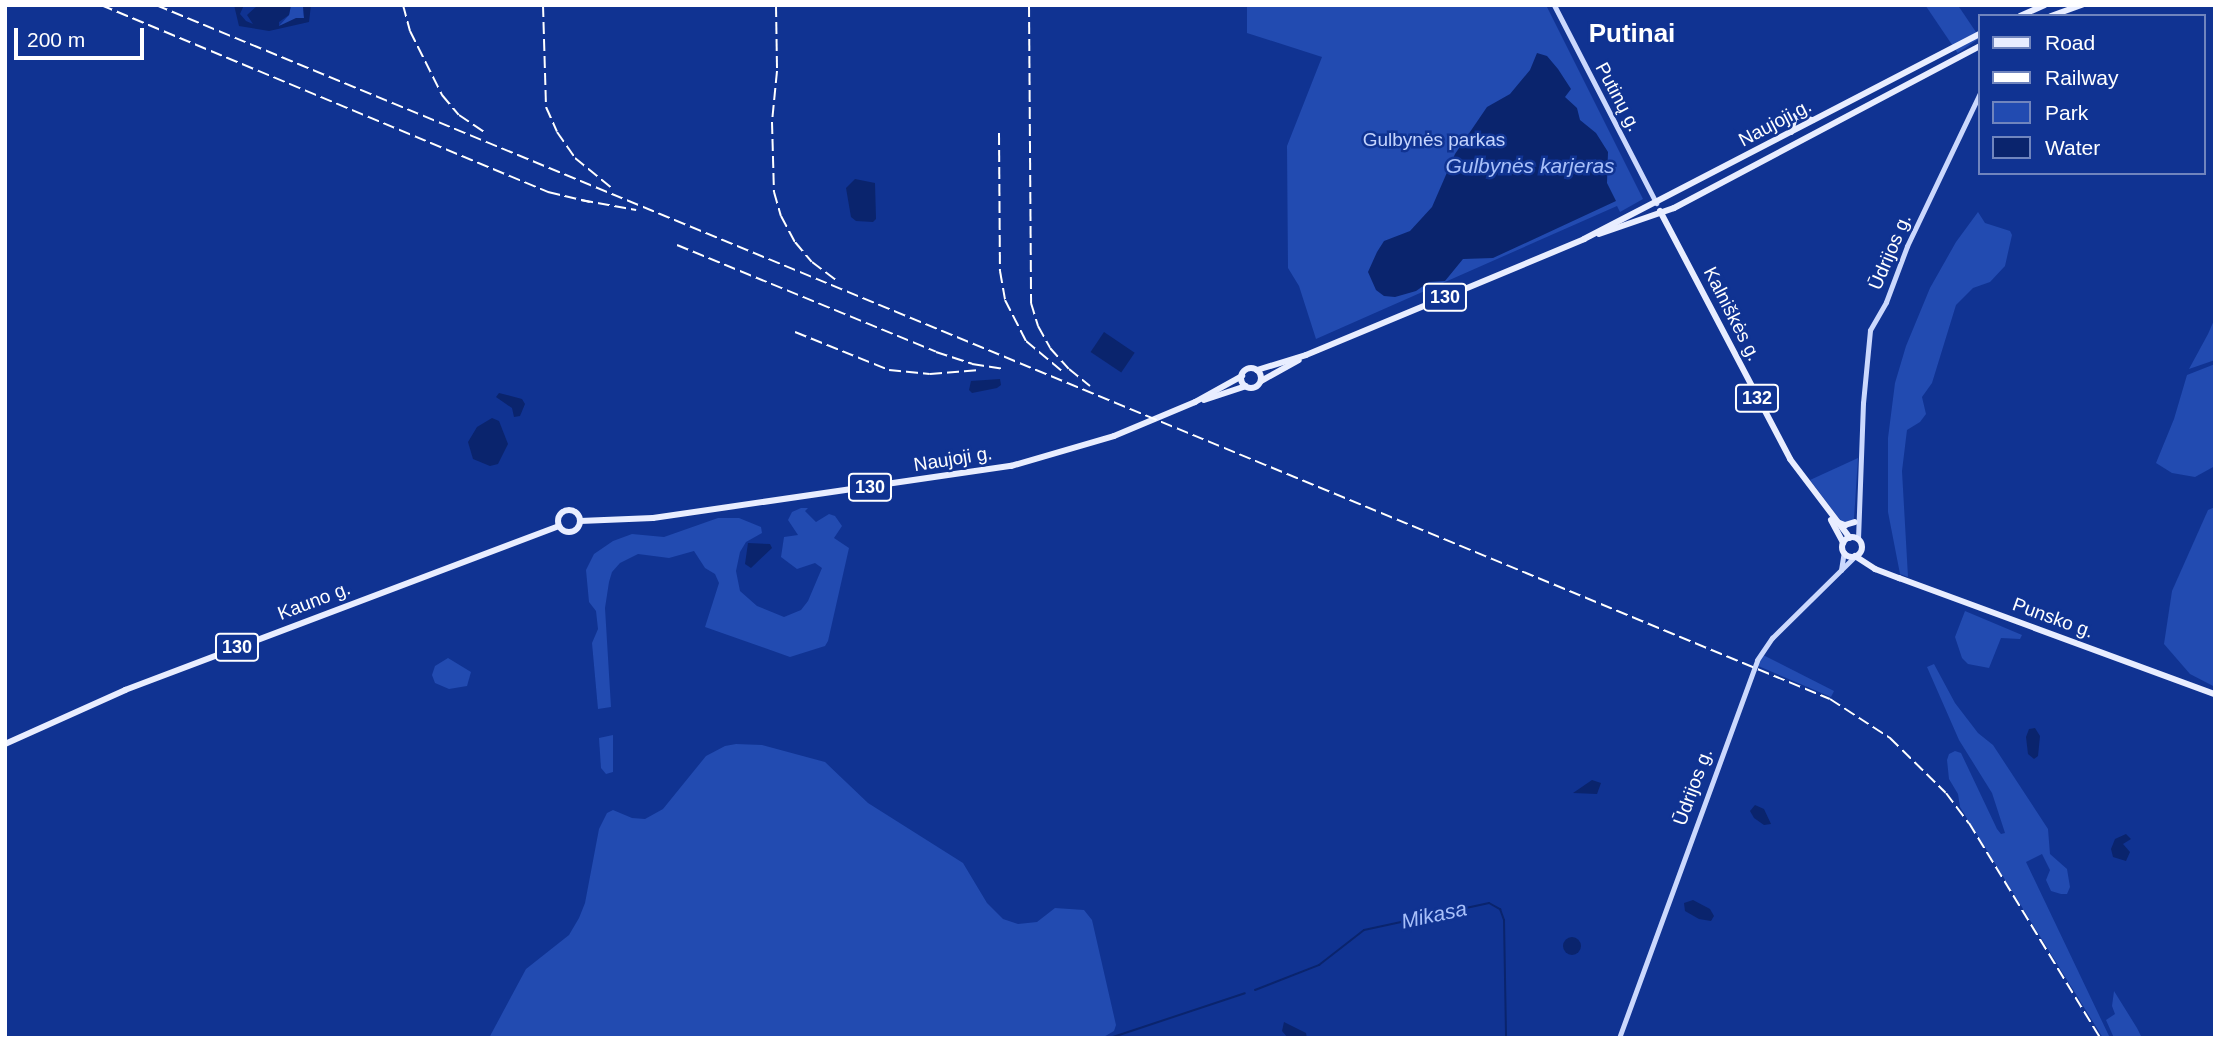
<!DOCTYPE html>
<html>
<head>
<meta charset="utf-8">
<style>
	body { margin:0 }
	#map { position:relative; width:2220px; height:1043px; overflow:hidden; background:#103392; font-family:Helvetica,sans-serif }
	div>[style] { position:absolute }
	.green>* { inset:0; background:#224bb1; transform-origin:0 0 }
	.water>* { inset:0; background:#0a246d; transform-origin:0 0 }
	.round { border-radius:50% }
	.stream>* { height:2px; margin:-1px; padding:0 1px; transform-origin:1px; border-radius:1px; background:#0a246d }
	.secondary>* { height:5px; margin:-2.5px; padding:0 2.5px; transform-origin:2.5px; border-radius:2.5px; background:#cbd8fd }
	.primary>* { height:6px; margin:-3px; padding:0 3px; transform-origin:3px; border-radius:3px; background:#e8edff }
	.primary>.ring { margin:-3px; padding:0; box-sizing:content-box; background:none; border:6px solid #e8edff; border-radius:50% }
	.rail>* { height:2px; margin-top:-1px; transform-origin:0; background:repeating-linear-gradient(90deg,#fff 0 12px,transparent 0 17px) }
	span { translate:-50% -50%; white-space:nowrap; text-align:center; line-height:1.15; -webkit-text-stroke:5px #103392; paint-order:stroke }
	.shield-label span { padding:2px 5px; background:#103392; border:2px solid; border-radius:5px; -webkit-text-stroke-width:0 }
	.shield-label { font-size:18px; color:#fff; font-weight:700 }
	.street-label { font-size:19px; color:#fff }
	.park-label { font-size:19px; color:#c4d4fd }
	.water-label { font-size:21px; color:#a8c0fa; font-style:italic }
	.district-label { font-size:26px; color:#fff; font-weight:700 }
	.frame { position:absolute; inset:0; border:7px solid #fff; pointer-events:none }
	.legend { position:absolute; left:1978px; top:14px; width:228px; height:161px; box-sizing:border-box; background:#103392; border:2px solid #7085be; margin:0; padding:9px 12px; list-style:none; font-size:21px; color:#fff }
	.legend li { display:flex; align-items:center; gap:14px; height:35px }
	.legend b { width:35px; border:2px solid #7085be }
	.scale { position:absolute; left:14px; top:28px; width:130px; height:32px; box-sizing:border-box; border:4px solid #fff; border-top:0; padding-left:9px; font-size:21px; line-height:24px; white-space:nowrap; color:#fff; -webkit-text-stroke:5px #103392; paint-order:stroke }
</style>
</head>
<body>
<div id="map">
	<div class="green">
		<i style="clip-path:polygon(291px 5px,303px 5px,304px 18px,279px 26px,289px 15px)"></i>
		<i style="clip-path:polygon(1247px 5px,1546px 5px,1643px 199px,1620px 212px,1617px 206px,1316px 339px,1299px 286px,1288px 268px,1287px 146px,1322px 57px,1247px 33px)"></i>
		<i style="left:1980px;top:38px;width:27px;height:348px;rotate:146deg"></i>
		<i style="clip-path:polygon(1978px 212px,1985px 223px,2010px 231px,2012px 235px,2005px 266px,1990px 282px,1973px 288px,1956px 305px,1932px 383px,1922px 397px,1926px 414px,1920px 422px,1907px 430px,1902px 471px,1908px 577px,1900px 574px,1888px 512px,1888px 438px,1895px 383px,1906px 346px,1930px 288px,1956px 242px)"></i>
		<i style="clip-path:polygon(2215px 318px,2215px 360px,2189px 369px,2208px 334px)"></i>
		<i style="clip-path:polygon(2215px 364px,2215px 466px,2195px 477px,2172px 473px,2156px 463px,2174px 419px,2187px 375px)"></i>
		<i style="clip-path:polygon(1858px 458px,1854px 519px,1849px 523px,1841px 521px,1810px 480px)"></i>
		<i style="clip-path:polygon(2215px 507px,2215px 687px,2190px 674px,2164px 644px,2172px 591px,2208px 510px)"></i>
		<i style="clip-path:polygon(801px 508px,808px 508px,805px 511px,816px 522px,829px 514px,835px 516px,842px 526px,834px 538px,849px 548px,828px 641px,825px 646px,790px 657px,705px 627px,719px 583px,715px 574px,705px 568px,694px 551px,669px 558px,638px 554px,620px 563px,612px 572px,609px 582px,605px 608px,611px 707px,598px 709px,592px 643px,598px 629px,596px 611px,589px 602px,586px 570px,594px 554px,613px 541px,632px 534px,664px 537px,718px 518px,739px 518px,761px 527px,762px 533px,746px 542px,740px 552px,736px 571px,740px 591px,757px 606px,784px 617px,801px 610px,808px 601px,822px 568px,815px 563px,797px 569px,781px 557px,784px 537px,798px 535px,788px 520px,792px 512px)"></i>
		<i style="clip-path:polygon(1965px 611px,2022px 635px,2020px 639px,2001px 638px,1989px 668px,1968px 664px,1962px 658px,1955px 637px)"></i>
		<i style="clip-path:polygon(1763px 655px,1834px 691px,1831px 697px,1756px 665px)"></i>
		<i style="clip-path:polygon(448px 658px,471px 672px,467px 686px,449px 689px,435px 683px,432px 675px,435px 666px)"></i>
		<i style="clip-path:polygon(1934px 664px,1955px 703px,1978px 733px,1993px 745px,2048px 829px,2050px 854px,2067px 869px,2070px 887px,2067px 894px,2061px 894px,2051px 891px,2046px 880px,2050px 870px,2042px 854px,2026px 862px,2110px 1038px,2103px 1038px,1960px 807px,1958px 794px,1949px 779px,1947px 760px,1949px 754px,1955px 751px,1961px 753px,1997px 829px,2001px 834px,2005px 833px,1992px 793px,1959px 740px,1927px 667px)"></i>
		<i style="clip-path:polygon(613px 735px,613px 772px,606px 774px,601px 768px,599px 738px)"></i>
		<i style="clip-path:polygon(736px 744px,762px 745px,825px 762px,868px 803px,963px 863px,987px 903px,1003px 919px,1018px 924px,1037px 922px,1055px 908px,1084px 910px,1092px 920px,1116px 1025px,1114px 1031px,1102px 1038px,489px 1038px,526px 969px,569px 935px,579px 918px,585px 903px,599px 829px,607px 813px,613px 810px,632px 818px,645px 819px,663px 809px,706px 756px,725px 746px)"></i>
		<i style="clip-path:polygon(2114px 991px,2137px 1028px,2142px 1038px,2114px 1038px,2106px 1020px,2115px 1014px,2112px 1006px)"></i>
	</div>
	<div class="water">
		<i style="clip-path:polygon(244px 5px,240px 14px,246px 21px,253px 24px,247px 15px,258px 5px,291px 5px,289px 15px,279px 22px,279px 26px,296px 18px,304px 18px,303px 5px,311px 5px,309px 22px,269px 31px,239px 26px,234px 5px)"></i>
		<i style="clip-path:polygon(1537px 53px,1547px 56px,1558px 69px,1571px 89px,1565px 97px,1577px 108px,1580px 120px,1596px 133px,1608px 152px,1607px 183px,1616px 201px,1493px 258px,1463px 259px,1445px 281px,1429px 282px,1416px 291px,1395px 297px,1384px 296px,1376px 290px,1368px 272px,1377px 252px,1384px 241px,1410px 231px,1432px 207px,1455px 154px,1487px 107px,1510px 94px,1530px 70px)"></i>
		<i style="clip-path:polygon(855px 179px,875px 183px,876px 219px,873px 222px,856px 221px,851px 217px,846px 188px)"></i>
		<i style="left:1104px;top:332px;width:37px;height:24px;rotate:34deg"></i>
		<i style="clip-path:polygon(1000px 379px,1001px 385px,997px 388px,972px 393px,969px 390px,971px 381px)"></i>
		<i style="clip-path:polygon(499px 393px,522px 399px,525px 404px,520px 416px,514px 417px,512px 408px,496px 397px)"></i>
		<i style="clip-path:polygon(492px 418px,499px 421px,508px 444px,498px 464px,490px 466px,473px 459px,468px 442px,477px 427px)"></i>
		<i style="clip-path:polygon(748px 543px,770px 544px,772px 548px,751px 568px,745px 564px)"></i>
		<i style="clip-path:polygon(2035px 728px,2040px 736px,2038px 756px,2034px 759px,2028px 754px,2026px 737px,2029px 729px)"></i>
		<i style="clip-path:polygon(1592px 780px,1601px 783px,1597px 794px,1573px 793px)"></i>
		<i style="clip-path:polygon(1755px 805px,1764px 809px,1771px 824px,1764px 825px,1754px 818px,1750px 811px)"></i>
		<i style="clip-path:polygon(2126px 834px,2131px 839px,2123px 844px,2130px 852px,2126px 861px,2113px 857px,2111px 849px,2115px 839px)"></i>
		<i style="clip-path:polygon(1693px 900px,1710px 909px,1714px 916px,1711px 921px,1699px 919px,1685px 911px,1684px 903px)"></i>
		<i class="round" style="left:1563px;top:937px;width:18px;height:18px"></i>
		<i style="clip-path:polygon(1284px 1022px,1306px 1033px,1307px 1038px,1288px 1038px,1282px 1031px)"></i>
	</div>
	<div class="stream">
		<i style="left:1255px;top:990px;width:69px;rotate:-21.3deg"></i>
		<i style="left:1319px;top:965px;width:57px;rotate:-37.9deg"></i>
		<i style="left:1364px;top:930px;width:128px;rotate:-12.2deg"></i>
		<i style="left:1489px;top:903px;width:13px;rotate:29deg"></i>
		<i style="left:1500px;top:909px;width:12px;rotate:70deg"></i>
		<i style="left:1504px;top:920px;width:118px;rotate:89deg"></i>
		<i style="left:1110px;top:1038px;width:142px;rotate:-18.4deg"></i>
	</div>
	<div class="secondary">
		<i style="left:1554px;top:5px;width:223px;rotate:62.7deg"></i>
		<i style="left:1858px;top:539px;width:136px;rotate:-87.9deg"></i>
		<i style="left:1863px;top:403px;width:73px;rotate:-84.5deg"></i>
		<i style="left:1870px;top:330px;width:32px;rotate:-60deg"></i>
		<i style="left:1886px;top:302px;width:60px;rotate:-69.4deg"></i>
		<i style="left:1907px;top:246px;width:170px;rotate:-64.5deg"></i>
		<i style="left:1841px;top:570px;width:18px;rotate:-81deg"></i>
		<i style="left:1619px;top:1038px;width:402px;rotate:-69.9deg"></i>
		<i style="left:1757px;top:660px;width:27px;rotate:-56deg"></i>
		<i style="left:1772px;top:638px;width:115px;rotate:-44.6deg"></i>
	</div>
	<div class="primary">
		<i style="left:2020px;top:16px;width:27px;rotate:-24deg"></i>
		<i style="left:2051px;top:16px;width:33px;rotate:-20deg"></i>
		<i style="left:1791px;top:132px;width:16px;rotate:-76deg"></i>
		<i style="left:1795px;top:116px;width:18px;rotate:13deg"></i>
		<i style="left:1660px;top:211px;width:280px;rotate:62.3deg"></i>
		<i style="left:1790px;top:459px;width:99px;rotate:52.8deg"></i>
		<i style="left:1599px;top:234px;width:79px;rotate:-19.1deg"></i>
		<i style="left:1674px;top:208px;width:346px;rotate:-27.9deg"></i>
		<i class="ring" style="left:1241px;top:368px;width:14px;height:14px"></i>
		<i style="left:1257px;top:370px;width:51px;rotate:-17deg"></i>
		<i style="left:1306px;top:355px;width:301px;rotate:-22.6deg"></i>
		<i style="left:1584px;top:239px;width:446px;rotate:-27.4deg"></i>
		<i style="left:1261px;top:381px;width:43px;rotate:-28.9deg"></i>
		<i style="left:1204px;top:400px;width:44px;rotate:-18.4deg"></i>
		<i class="ring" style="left:558px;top:510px;width:16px;height:16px"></i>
		<i style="left:1831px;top:520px;width:26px;rotate:62deg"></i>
		<i style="left:580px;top:521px;width:73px;rotate:-2.4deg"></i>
		<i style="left:653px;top:518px;width:362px;rotate:-8.3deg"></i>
		<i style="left:1011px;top:466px;width:107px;rotate:-16.2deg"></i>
		<i style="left:1114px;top:436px;width:88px;rotate:-22.8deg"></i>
		<i style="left:1195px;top:402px;width:54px;rotate:-29deg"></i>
		<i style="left:1837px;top:522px;width:9px;rotate:21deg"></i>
		<i style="left:1845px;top:525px;width:10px;rotate:-17deg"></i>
		<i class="ring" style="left:1842px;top:537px;width:14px;height:14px"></i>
		<i style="left:1855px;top:556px;width:24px;rotate:33deg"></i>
		<i style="left:1875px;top:569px;width:26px;rotate:21deg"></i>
		<i style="left:1899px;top:578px;width:337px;rotate:20.2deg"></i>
		<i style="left:5px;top:744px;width:132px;rotate:-24.2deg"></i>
		<i style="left:125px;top:690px;width:464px;rotate:-20.7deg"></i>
	</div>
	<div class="rail">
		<i style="left:101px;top:5px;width:485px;rotate:22.7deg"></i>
		<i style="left:548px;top:192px;width:43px;rotate:13.4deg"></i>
		<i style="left:156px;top:5px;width:1812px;rotate:22.52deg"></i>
		<i style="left:1830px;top:699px;width:72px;rotate:33deg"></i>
		<i style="left:1890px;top:738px;width:78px;rotate:44.5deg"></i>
		<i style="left:1946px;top:793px;width:38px;rotate:53deg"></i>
		<i style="left:1969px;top:823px;width:252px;rotate:58.6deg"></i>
		<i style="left:403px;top:5px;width:27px;rotate:75deg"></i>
		<i style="left:410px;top:31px;width:72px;rotate:63.4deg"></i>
		<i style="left:442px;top:95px;width:26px;rotate:50deg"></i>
		<i style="left:459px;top:115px;width:32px;rotate:34deg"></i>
		<i style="left:543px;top:5px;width:102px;rotate:88.3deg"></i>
		<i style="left:546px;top:107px;width:27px;rotate:66deg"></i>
		<i style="left:557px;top:132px;width:32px;rotate:55deg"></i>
		<i style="left:575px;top:158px;width:49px;rotate:39.2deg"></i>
		<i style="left:776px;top:5px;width:66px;rotate:89.1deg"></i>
		<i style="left:777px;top:71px;width:51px;rotate:95.6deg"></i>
		<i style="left:772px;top:122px;width:70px;rotate:88.4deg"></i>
		<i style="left:774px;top:192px;width:25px;rotate:74deg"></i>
		<i style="left:781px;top:216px;width:30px;rotate:62deg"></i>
		<i style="left:795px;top:242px;width:26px;rotate:50deg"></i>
		<i style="left:812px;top:262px;width:30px;rotate:37deg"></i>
		<i style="left:1029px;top:5px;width:298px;rotate:89.6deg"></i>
		<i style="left:1031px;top:303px;width:24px;rotate:73deg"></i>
		<i style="left:1038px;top:326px;width:25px;rotate:61deg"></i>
		<i style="left:1050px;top:348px;width:28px;rotate:48deg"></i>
		<i style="left:1069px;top:369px;width:27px;rotate:39deg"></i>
		<i style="left:999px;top:133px;width:138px;rotate:89.6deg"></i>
		<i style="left:1000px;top:271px;width:29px;rotate:80deg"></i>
		<i style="left:1005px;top:300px;width:46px;rotate:62.9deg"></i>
		<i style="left:1026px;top:341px;width:48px;rotate:40deg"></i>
		<i style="left:581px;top:200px;width:56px;rotate:10.3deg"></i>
		<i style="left:677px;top:245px;width:280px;rotate:22.4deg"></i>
		<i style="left:936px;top:352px;width:38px;rotate:18deg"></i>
		<i style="left:972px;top:364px;width:31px;rotate:9deg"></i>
		<i style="left:795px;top:332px;width:101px;rotate:22deg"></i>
		<i style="left:889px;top:370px;width:41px;rotate:5.6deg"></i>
		<i style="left:930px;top:374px;width:50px;rotate:-4.6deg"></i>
	</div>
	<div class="shield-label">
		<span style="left:1445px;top:297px">130</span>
		<span style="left:1757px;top:398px">132</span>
		<span style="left:870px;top:487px">130</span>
		<span style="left:237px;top:647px">130</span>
	</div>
	<div class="street-label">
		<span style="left:1618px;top:97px;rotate:62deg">Putinų g.</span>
		<span style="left:1775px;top:123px;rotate:-28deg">Naujoji g.</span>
		<span style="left:1890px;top:252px;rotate:-67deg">Ūdrijos g.</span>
		<span style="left:1732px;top:314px;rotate:63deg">Kalniškės g.</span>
		<span style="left:953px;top:459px;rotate:-9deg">Naujoji g.</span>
		<span style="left:314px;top:601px;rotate:-21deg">Kauno g.</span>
		<span style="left:2053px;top:618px;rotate:20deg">Punsko g.</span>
		<span style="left:1693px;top:787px;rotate:-70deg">Ūdrijos g.</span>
	</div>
	<div class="park-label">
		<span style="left:1434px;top:140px">Gulbynės parkas</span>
	</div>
	<div class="water-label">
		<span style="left:1530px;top:166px">Gulbynės karjeras</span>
		<span style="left:1434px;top:915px;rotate:-12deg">Mikasa</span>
	</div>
	<div class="district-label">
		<span style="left:1632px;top:34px">Putinai</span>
	</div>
	<div class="frame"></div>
	<ul class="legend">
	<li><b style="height:9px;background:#e8edff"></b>Road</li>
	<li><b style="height:9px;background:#fff"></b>Railway</li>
	<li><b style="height:19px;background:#224bb1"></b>Park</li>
	<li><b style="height:19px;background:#0a246d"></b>Water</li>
	</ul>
	<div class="scale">200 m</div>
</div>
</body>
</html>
